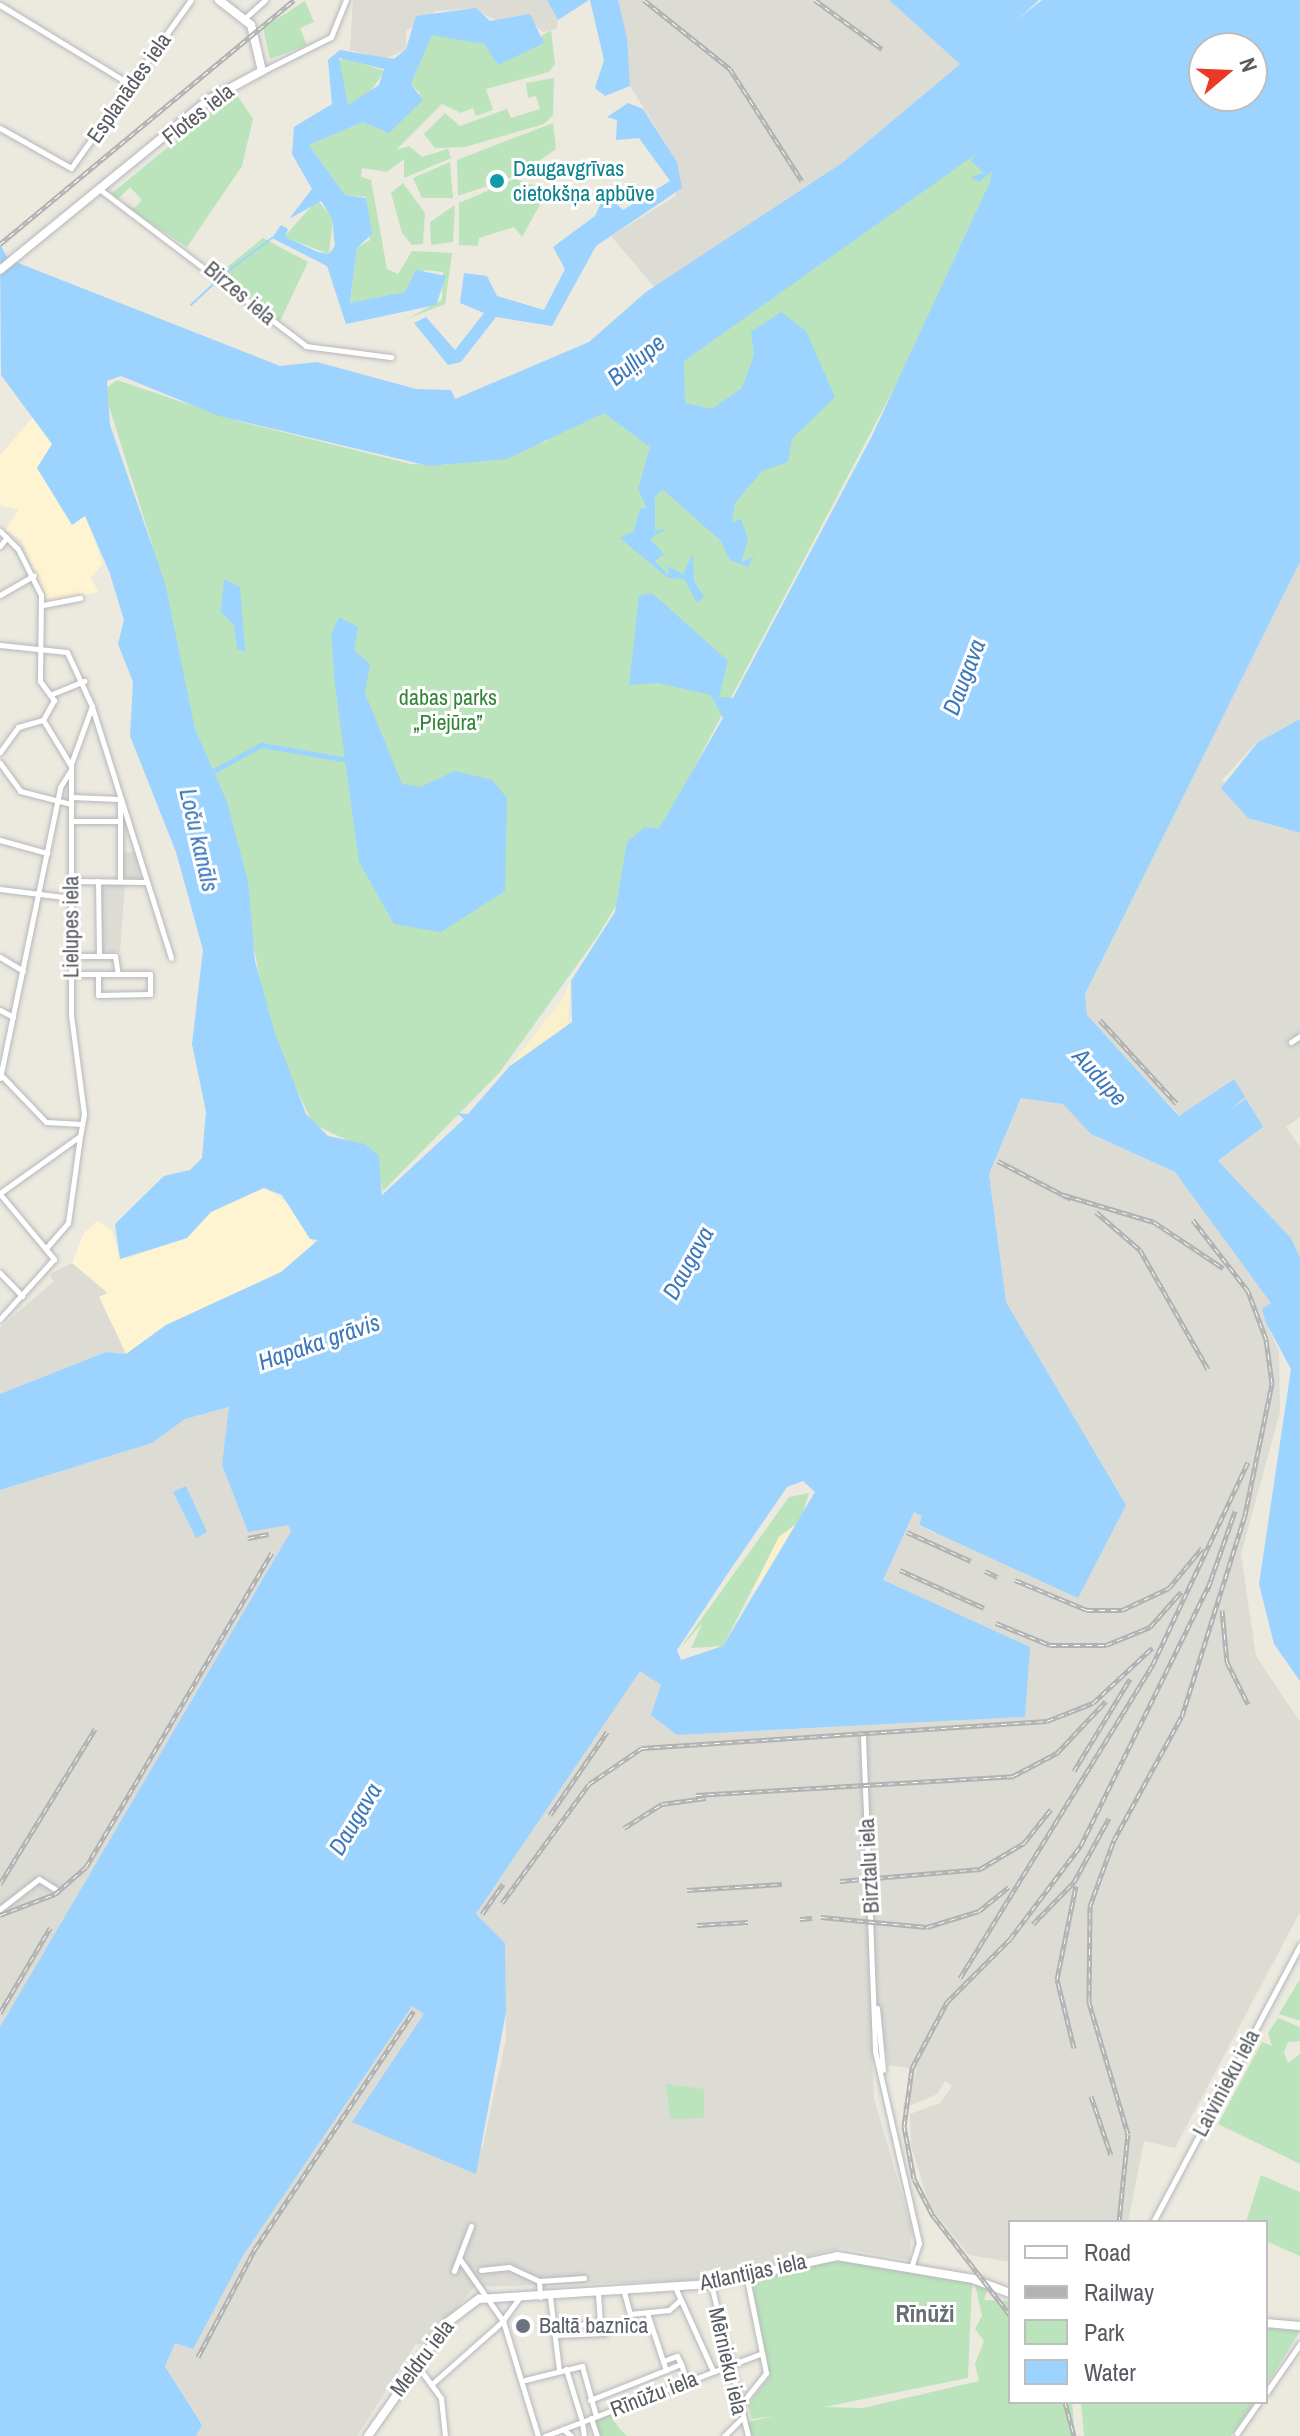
<!DOCTYPE html>
<html>
<head>
<meta charset="utf-8">
<style>
	body { margin:0 }
	#map { position:relative; width:1300px; height:2436px; overflow:hidden; background:#ece9df; font-family:"Archivo Narrow",sans-serif }
	div>[style] { position:absolute }
	.commercial>* { inset:0; background:#fef4d2 }
	.industrial>* { inset:0; background:#dcdbd4 }
	.green>* { inset:0; background:#bbe4bc }
	.sand>* { inset:0; background:#faf0cc }
	.water>* { inset:0; background:#9cd3ff }
	.stream>* { height:2px; margin:-1px; padding:0 1px; transform-origin:1px; border-radius:1px; background:#9cd3ff }
	.canal>* { height:5px; margin:-2.5px; padding:0 2.5px; transform-origin:2.5px; border-radius:2.5px; background:#9cd3ff }
	.roads { filter:drop-shadow(0 0 2px #b5b8bd) drop-shadow(0 0 2px #b5b8bd) }
	.street>* { height:5px; margin:-2.5px; padding:0 2.5px; transform-origin:2.5px; border-radius:2.5px; background:#fff }
	.secondary>* { height:8px; margin:-4px; padding:0 4px; transform-origin:4px; border-radius:4px; background:#fff }
	.rail>* { height:5px; margin-top:-2.5px; transform-origin:0; background:repeating-linear-gradient(90deg,#fff 0 6px,#b1b2b2 0 12px); box-sizing:border-box; border-block:2px solid #b1b2b2 }
	.dots>* { width:22px; height:22px; translate:-50% -50%; box-sizing:border-box; border:4px solid #fff; border-radius:50% }
	span { translate:-50% -50%; white-space:nowrap; text-align:center; line-height:1.15; -webkit-text-stroke:6px #fff; paint-order:stroke }
	.street-label { font-size:22px; color:#585c61 }
	.culture-label { font-size:22px; color:#0d838f }
	.left { translate:0 -50%; text-align:left }
	.park-label { font-size:22px; color:#348539 }
	.worship-label { font-size:22px; color:#5b616d }
	.water-label { font-size:24px; color:#3d78ba; font-style:italic }
	.neighbourhood-label { font-size:24px; color:#696e73; font-weight:700 }
	.legend { position:absolute; left:1008px; top:2220px; width:260px; height:184px; box-sizing:border-box; background:#fff; border:2px solid #bcbec0; margin:0; padding:10px 14px; list-style:none; font-size:24px; color:#585c61 }
	.legend li { display:flex; align-items:center; gap:16px; height:40px }
	.legend b { width:40px; border:2px solid #bcbec0 }
	.north { position:absolute; left:1188px; top:32px; width:80px; height:80px; box-sizing:border-box; background:#fff; border:2px solid #bcbec0; border-radius:50%; rotate:71deg; font-size:22px; font-weight:700; line-height:32px; text-align:center; color:#585c61 }
	.north::after { content:''; display:block; margin:auto; width:28px; height:36px; background:#ea3927; clip-path:polygon(50% 0,100% 100%,50% 72%,0 100%) }
</style>
</head>
<body>
<div id="map">
	<div class="commercial">
		<i style="clip-path:polygon(35px 415px,53px 446px,72px 525px,85px 515px,103px 564px,91px 577px,98px 592px,48px 603px,21px 540px,5px 530px,19px 510px,0 505px,0 455px)"></i>
		<i style="clip-path:polygon(264px 1188px,292px 1205px,316px 1246px,282px 1272px,166px 1325px,126px 1354px,99px 1296px,107px 1292px,72px 1263px,84px 1233px,97px 1221px,112px 1230px,120px 1259px,130px 1257px,187px 1238px,211px 1212px)"></i>
	</div>
	<div class="industrial">
		<i style="clip-path:polygon(353px 0,547px 0,558px 20px,556px 29px,543px 32px,525px 16px,500px 22px,472px 9px,436px 11px,406px 31px,406px 49px,385px 59px,350px 50px)"></i>
		<i style="clip-path:polygon(618px 0,889px 0,961px 63px,842px 163px,656px 289px,611px 236px,676px 196px,677px 162px,630px 86px)"></i>
		<i style="clip-path:polygon(1300px 562px,1300px 719px,1257px 742px,1222px 780px,1263px 823px,1300px 833px,1300px 1117px,1286px 1127px,1300px 1147px,1300px 1258px,1291px 1238px,1218px 1162px,1263px 1127px,1230px 1111px,1239px 1098px,1233px 1079px,1180px 1116px,1087px 1015px,1085px 994px)"></i>
		<i style="clip-path:polygon(136px 852px,141px 880px,121px 880px,122px 853px)"></i>
		<i style="clip-path:polygon(99px 883px,125px 883px,120px 952px,100px 951px)"></i>
		<i style="clip-path:polygon(1022px 1097px,1063px 1104px,1097px 1137px,1175px 1172px,1264px 1288px,1271px 1303px,1266px 1323px,1279px 1351px,1280px 1412px,1241px 1554px,1256px 1656px,1300px 1722px,1300px 1912px,1175px 2148px,1144px 2141px,1128px 2222px,1010px 2222px,1010px 2262px,969px 2255px,930px 2207px,911px 2146px,910px 2114px,940px 2103px,952px 2086px,945px 2081px,937px 2094px,902px 2109px,917px 2069px,888px 2065px,887px 2053px,872px 2054px,874px 2098px,912px 2230px,909px 2260px,841px 2248px,711px 2280px,474px 2287px,426px 2345px,416px 2344px,357px 2436px,196px 2436px,202px 2425px,165px 2365px,175px 2342px,193px 2349px,244px 2254px,412px 2006px,424px 2014px,482px 2150px,506px 2039px,505px 1943px,476px 1914px,640px 1670px,661px 1685px,678px 1735px,1025px 1717px,1029px 1647px,882px 1580px,914px 1512px,922px 1516px,919px 1526px,934px 1533px,1126px 1505px,1006px 1302px,989px 1174px)"></i>
		<i style="clip-path:polygon(72px 1263px,107px 1293px,99px 1297px,126px 1354px,106px 1352px,0 1394px,0 1328px,53px 1282px,50px 1274px)"></i>
		<i style="clip-path:polygon(230px 1407px,222px 1465px,248px 1531px,288px 1525px,291px 1531px,0 2027px,0 1490px,152px 1443px,185px 1419px)"></i>
	</div>
	<div class="green">
		<i style="clip-path:polygon(305px 1px,314px 22px,300px 28px,307px 45px,270px 59px,263px 28px)"></i>
		<i style="clip-path:polygon(551px 30px,555px 64px,549px 72px,486px 89px,493px 110px,476px 116px,473px 108px,461px 113px,442px 104px,396px 150px,409px 146px,422px 157px,448px 149px,451px 158px,404px 178px,404px 159px,387px 172px,362px 168px,361px 177px,371px 180px,387px 269px,398px 274px,412px 251px,452px 253px,445px 304px,407px 319px,442px 300px,443px 272px,425px 270px,405px 292px,350px 304px,357px 248px,370px 240px,366px 197px,345px 195px,309px 145px,363px 122px,382px 128px,402px 117px,420px 93px,411px 84px,432px 34px,484px 44px,506px 59px)"></i>
		<i style="clip-path:polygon(344px 58px,385px 71px,364px 100px,348px 105px,337px 61px)"></i>
		<i style="clip-path:polygon(554px 78px,553px 115px,544px 124px,465px 147px,435px 148px,424px 134px,445px 113px,460px 126px,507px 109px,511px 118px,540px 109px,536px 96px,528px 98px,526px 83px)"></i>
		<i style="clip-path:polygon(235px 92px,253px 119px,242px 166px,187px 247px,121px 203px,134px 208px,142px 200px,130px 187px,117px 200px,111px 194px)"></i>
		<i style="clip-path:polygon(553px 123px,556px 149px,519px 175px,458px 196px,457px 160px)"></i>
		<i style="clip-path:polygon(982px 149px,1002px 160px,919px 341px,656px 840px,597px 937px,500px 1072px,383px 1191px,376px 1154px,313px 1124px,269px 1031px,234px 835px,190px 719px,152px 544px,104px 390px,117px 380px,238px 421px,411px 464px,445px 465px,545px 442px)"></i>
		<i style="clip-path:polygon(450px 162px,453px 198px,422px 198px,413px 178px)"></i>
		<i style="clip-path:polygon(515px 179px,548px 190px,522px 237px,514px 227px,479px 238px,478px 246px,459px 245px,459px 203px)"></i>
		<i style="clip-path:polygon(403px 183px,425px 213px,423px 244px,412px 245px,402px 233px,391px 193px)"></i>
		<i style="clip-path:polygon(317px 200px,333px 218px,329px 254px,284px 237px)"></i>
		<i style="clip-path:polygon(455px 205px,453px 242px,431px 245px,430px 222px)"></i>
		<i style="clip-path:polygon(263px 238px,308px 262px,280px 321px,221px 272px)"></i>
		<i style="clip-path:polygon(809px 1493px,800px 1521px,779px 1537px,723px 1646px,691px 1648px,703px 1622px,679px 1650px,789px 1497px)"></i>
		<i style="clip-path:polygon(1300px 1979px,1300px 2021px,1279px 2014px)"></i>
		<i style="clip-path:polygon(1278px 2018px,1300px 2027px,1300px 2041px,1288px 2042px,1284px 2053px,1288px 2063px,1300px 2054px,1300px 2164px,1218px 2124px,1262px 2042px,1272px 2046px,1268px 2033px)"></i>
		<i style="clip-path:polygon(665px 2084px,704px 2089px,704px 2118px,671px 2119px)"></i>
		<i style="clip-path:polygon(1261px 2175px,1300px 2192px,1300px 2256px,1266px 2241px,1266px 2222px,1246px 2222px)"></i>
		<i style="clip-path:polygon(840px 2261px,972px 2283px,968px 2378px,824px 2407px,863px 2408px,979px 2381px,975px 2364px,984px 2341px,975px 2329px,982px 2316px,975px 2284px,987px 2290px,984px 2300px,1010px 2301px,1010px 2402px,1072px 2402px,1075px 2436px,748px 2436px,742px 2423px,774px 2416px,752px 2419px,748px 2405px,770px 2376px,751px 2277px)"></i>
		<i style="clip-path:polygon(1266px 2328px,1300px 2331px,1266px 2386px)"></i>
		<i style="clip-path:polygon(1081px 2402px,1255px 2402px,1231px 2436px,1084px 2436px)"></i>
		<i style="clip-path:polygon(610px 2415px,619px 2428px,627px 2436px,598px 2436px,595px 2420px)"></i>
	</div>
	<div class="sand">
		<i style="clip-path:polygon(571px 981px,567px 1030px,510px 1066px,560px 1002px)"></i>
		<i style="clip-path:polygon(800px 1521px,757px 1589px,752px 1591px,779px 1537px)"></i>
	</div>
	<div class="water">
		<i style="clip-path:polygon(547px 0,589px 0,558px 20px)"></i>
		<i style="clip-path:polygon(590px 0,618px 0,627px 38px,630px 86px,605px 96px,595px 88px,604px 60px)"></i>
		<i style="clip-path:polygon(evenodd,889px 0,1039px 0,1017px 20px,1042px 0,1300px 0,1300px 562px,1085px 994px,1087px 1015px,1179px 1116px,1234px 1079px,1245px 1097px,1230px 1110px,1246px 1099px,1263px 1127px,1218px 1161px,1291px 1238px,1300px 1258px,1300px 1681px,1274px 1644px,1259px 1584px,1291px 1369px,1266px 1323px,1262px 1309px,1271px 1303px,1175px 1172px,1091px 1134px,1063px 1104px,1021px 1098px,989px 1174px,1006px 1302px,1126px 1505px,1078px 1598px,919px 1525px,922px 1516px,914px 1512px,883px 1580px,1030px 1647px,1025px 1717px,677px 1735px,651px 1715px,661px 1685px,640px 1671px,476px 1914px,505px 1943px,506px 2012px,476px 2174px,352px 2122px,424px 2014px,412px 2006px,244px 2254px,193px 2349px,175px 2343px,165px 2366px,202px 2425px,196px 2436px,0 2436px,0 2027px,291px 1531px,288px 1525px,248px 1532px,222px 1465px,229px 1407px,185px 1419px,152px 1443px,0 1490px,0 1394px,106px 1352px,126px 1354px,166px 1325px,281px 1272px,318px 1240px,310px 1239px,282px 1195px,264px 1188px,211px 1212px,187px 1238px,120px 1259px,115px 1224px,164px 1176px,190px 1170px,202px 1158px,206px 1112px,192px 1044px,203px 950px,176px 852px,130px 736px,133px 682px,118px 644px,124px 620px,109px 571px,85px 516px,72px 525px,37px 468px,52px 444px,1px 375px,0 244px,8px 259px,280px 366px,317px 362px,416px 389px,451px 390px,455px 399px,589px 342px,646px 292px,842px 163px,960px 64px,889px 0,1204px 48px,1252px 48px,1252px 96px,1204px 96px,1204px 48px,889px 0,976px 154px,971px 161px,984px 173px,971px 177px,979px 182px,992px 171px,990px 182px,872px 436px,733px 698px,719px 697px,728px 661px,652px 593px,639px 596px,629px 685px,658px 683px,711px 695px,723px 718px,659px 829px,645px 827px,627px 842px,615px 912px,571px 981px,572px 1022px,510px 1066px,468px 1114px,457px 1113px,464px 1119px,382px 1195px,379px 1156px,365px 1144px,328px 1136px,306px 1114px,274px 1030px,255px 961px,248px 882px,227px 802px,195px 729px,165px 583px,110px 425px,107px 381px,121px 376px,219px 416px,429px 466px,507px 459px,604px 413px,650px 447px,638px 489px,647px 509px,640px 508px,634px 531px,620px 538px,668px 578px,684px 579px,697px 603px,704px 597px,694px 581px,693px 553px,683px 574px,668px 566px,669px 576px,655px 561px,664px 554px,650px 539px,667px 528px,655px 531px,655px 497px,662px 489px,720px 540px,730px 560px,748px 567px,754px 556px,741px 563px,748px 539px,741px 519px,732px 522px,735px 503px,762px 471px,788px 462px,792px 439px,835px 397px,806px 331px,781px 312px,751px 332px,754px 355px,742px 388px,712px 409px,685px 403px,684px 361px,976px 154px,889px 0,803px 1481px,815px 1492px,723px 1646px,681px 1660px,677px 1650px,726px 1576px,787px 1487px,803px 1481px)"></i>
		<i style="clip-path:polygon(evenodd,476px 8px,490px 21px,530px 14px,544px 43px,498px 65px,484px 44px,432px 35px,411px 84px,423px 100px,389px 133px,363px 122px,309px 145px,345px 195px,366px 198px,372px 234px,357px 248px,350px 303px,405px 292px,416px 270px,446px 276px,436px 305px,346px 324px,327px 266px,272px 238px,281px 225px,288px 229px,285px 237px,318px 252px,329px 254px,335px 246px,332px 218px,321px 201px,289px 219px,312px 189px,292px 154px,294px 127px,332px 104px,328px 60px,340px 50px,394px 59px,406px 49px,416px 16px,476px 8px,339px 58px,384px 69px,379px 85px,348px 105px,339px 58px)"></i>
		<i style="clip-path:polygon(628px 103px,643px 109px,677px 162px,682px 188px,596px 246px,552px 326px,496px 317px,461px 362px,448px 365px,414px 323px,426px 317px,455px 350px,484px 313px,460px 303px,464px 273px,487px 276px,497px 296px,544px 310px,565px 269px,553px 247px,595px 216px,605px 194px,623px 210px,670px 181px,639px 138px,616px 140px,617px 120px,607px 117px)"></i>
		<i style="clip-path:polygon(224px 579px,240px 587px,245px 652px,237px 649px,234px 625px,221px 612px)"></i>
		<i style="clip-path:polygon(339px 617px,358px 627px,354px 650px,370px 664px,365px 693px,402px 784px,420px 787px,455px 771px,492px 780px,507px 798px,505px 891px,441px 932px,394px 924px,359px 862px,335px 685px,331px 635px)"></i>
		<i style="clip-path:polygon(1300px 719px,1300px 833px,1248px 818px,1221px 788px,1258px 742px)"></i>
		<i style="clip-path:polygon(186px 1486px,207px 1532px,196px 1538px,173px 1492px)"></i>
	</div>
	<div class="stream">
		<i style="left:224px;top:274px;width:60px;rotate:-36.9deg"></i>
		<i style="left:191px;top:305px;width:37px;rotate:-43deg"></i>
	</div>
	<div class="canal">
		<i style="left:208px;top:774px;width:60px;rotate:-28.7deg"></i>
		<i style="left:261px;top:745px;width:88px;rotate:9.8deg"></i>
	</div>
	<div class="roads">
		<div class="street">
			<i style="left:0;top:5px;width:153px;rotate:31.4deg"></i>
			<i style="left:245px;top:18px;width:27px;rotate:-42deg"></i>
			<i style="left:263px;top:71px;width:76px;rotate:-26.6deg"></i>
			<i style="left:331px;top:37px;width:40px;rotate:-68deg"></i>
			<i style="left:0;top:128px;width:81px;rotate:29.4deg"></i>
			<i style="left:71px;top:168px;width:206px;rotate:-54.5deg"></i>
			<i style="left:102px;top:191px;width:256px;rotate:37.2deg"></i>
			<i style="left:306px;top:346px;width:86px;rotate:7.4deg"></i>
			<i style="left:0;top:531px;width:25px;rotate:45deg"></i>
			<i style="left:18px;top:549px;width:51px;rotate:63.4deg"></i>
			<i style="left:41px;top:595px;width:86px;rotate:90.7deg"></i>
			<i style="left:40px;top:681px;width:24px;rotate:54deg"></i>
			<i style="left:54px;top:700px;width:23px;rotate:119deg"></i>
			<i style="left:0;top:546px;width:11px;rotate:-52deg"></i>
			<i style="left:0;top:595px;width:39px;rotate:-30deg"></i>
			<i style="left:43px;top:605px;width:38px;rotate:-11deg"></i>
			<i style="left:0;top:645px;width:67px;rotate:6deg"></i>
			<i style="left:67px;top:652px;width:60px;rotate:65.2deg"></i>
			<i style="left:92px;top:706px;width:62px;rotate:109.9deg"></i>
			<i style="left:71px;top:764px;width:251px;rotate:90deg"></i>
			<i style="left:71px;top:1015px;width:100px;rotate:82.5deg"></i>
			<i style="left:84px;top:1114px;width:22px;rotate:100deg"></i>
			<i style="left:80px;top:1136px;width:98px;rotate:144.5deg"></i>
			<i style="left:52px;top:694px;width:35px;rotate:-22deg"></i>
			<i style="left:92px;top:707px;width:263px;rotate:72.5deg"></i>
			<i style="left:0;top:752px;width:31px;rotate:-54deg"></i>
			<i style="left:18px;top:727px;width:26px;rotate:-16deg"></i>
			<i style="left:43px;top:720px;width:52px;rotate:58.5deg"></i>
			<i style="left:0;top:763px;width:34px;rotate:54deg"></i>
			<i style="left:20px;top:791px;width:53px;rotate:14.3deg"></i>
			<i style="left:71px;top:797px;width:48px;rotate:2.4deg"></i>
			<i style="left:71px;top:821px;width:49px"></i>
			<i style="left:120px;top:821px;width:22px;rotate:-90deg"></i>
			<i style="left:0;top:840px;width:49px;rotate:15.5deg"></i>
			<i style="left:71px;top:881px;width:76px;rotate:0.8deg"></i>
			<i style="left:98px;top:881px;width:75px;rotate:89.2deg"></i>
			<i style="left:120px;top:881px;width:60px;rotate:-90deg"></i>
			<i style="left:0;top:889px;width:72px;rotate:7.2deg"></i>
			<i style="left:71px;top:956px;width:44px"></i>
			<i style="left:115px;top:956px;width:18px;rotate:81deg"></i>
			<i style="left:118px;top:974px;width:32px"></i>
			<i style="left:150px;top:974px;width:20px;rotate:90deg"></i>
			<i style="left:150px;top:994px;width:52px;rotate:178.9deg"></i>
			<i style="left:98px;top:995px;width:21px;rotate:-90deg"></i>
			<i style="left:0;top:957px;width:27px;rotate:31deg"></i>
			<i style="left:71px;top:974px;width:47px"></i>
			<i style="left:0;top:1010px;width:15px;rotate:28deg"></i>
			<i style="left:1291px;top:1042px;width:11px;rotate:-34deg"></i>
			<i style="left:0;top:1074px;width:66px;rotate:46.2deg"></i>
			<i style="left:46px;top:1122px;width:36px;rotate:3deg"></i>
			<i style="left:0;top:1078px;width:297px;rotate:-78.3deg"></i>
			<i style="left:60px;top:787px;width:20px;rotate:-57deg"></i>
			<i style="left:0;top:1194px;width:85px;rotate:50.3deg"></i>
			<i style="left:54px;top:1259px;width:81px;rotate:132deg"></i>
			<i style="left:47px;top:1247px;width:32px;rotate:-49deg"></i>
			<i style="left:68px;top:1223px;width:88px;rotate:-82.1deg"></i>
			<i style="left:0;top:1273px;width:32px;rotate:46deg"></i>
			<i style="left:863px;top:1736px;width:315px;rotate:87.8deg"></i>
			<i style="left:875px;top:2051px;width:197px;rotate:77.1deg"></i>
			<i style="left:919px;top:2243px;width:26px;rotate:108deg"></i>
			<i style="left:0;top:1909px;width:49px;rotate:-37.6deg"></i>
			<i style="left:39px;top:1879px;width:19px;rotate:32deg"></i>
			<i style="left:877px;top:2008px;width:62px;rotate:84.5deg"></i>
			<i style="left:1153px;top:2222px;width:314px;rotate:-62deg"></i>
			<i style="left:459px;top:2258px;width:77px;rotate:55.1deg"></i>
			<i style="left:503px;top:2321px;width:120px;rotate:73.1deg"></i>
			<i style="left:481px;top:2270px;width:28px;rotate:-6deg"></i>
			<i style="left:509px;top:2267px;width:33px;rotate:25deg"></i>
			<i style="left:539px;top:2281px;width:16px;rotate:86deg"></i>
			<i style="left:454px;top:2271px;width:48px;rotate:-69.3deg"></i>
			<i style="left:539px;top:2281px;width:45px;rotate:-3.8deg"></i>
			<i style="left:711px;top:2284px;width:156px;rotate:76.3deg"></i>
			<i style="left:675px;top:2287px;width:92px;rotate:65.7deg"></i>
			<i style="left:624px;top:2292px;width:23px;rotate:75deg"></i>
			<i style="left:630px;top:2314px;width:39px;rotate:-6deg"></i>
			<i style="left:669px;top:2310px;width:15px;rotate:-42deg"></i>
			<i style="left:598px;top:2294px;width:31px;rotate:86deg"></i>
			<i style="left:550px;top:2297px;width:74px;rotate:83deg"></i>
			<i style="left:647px;top:2313px;width:60px;rotate:71.6deg"></i>
			<i style="left:666px;top:2370px;width:16px;rotate:-22deg"></i>
			<i style="left:681px;top:2364px;width:19px;rotate:72deg"></i>
			<i style="left:503px;top:2320px;width:27px;rotate:-54deg"></i>
			<i style="left:554px;top:2327px;width:46px;rotate:-5deg"></i>
			<i style="left:555px;top:2335px;width:50px;rotate:-2.3deg"></i>
			<i style="left:663px;top:2361px;width:15px;rotate:-20deg"></i>
			<i style="left:677px;top:2356px;width:9px;rotate:63deg"></i>
			<i style="left:417px;top:2365px;width:41px;rotate:54deg"></i>
			<i style="left:441px;top:2398px;width:38px;rotate:84deg"></i>
			<i style="left:566px;top:2369px;width:51px;rotate:73deg"></i>
			<i style="left:525px;top:2380px;width:59px;rotate:-13.8deg"></i>
			<i style="left:582px;top:2366px;width:52px;rotate:74.4deg"></i>
			<i style="left:433px;top:2383px;width:94px;rotate:-41.5deg"></i>
			<i style="left:1266px;top:2393px;width:60px;rotate:-55.2deg"></i>
			<i style="left:590px;top:2400px;width:82px;rotate:-21.5deg"></i>
			<i style="left:738px;top:2408px;width:45px;rotate:-51.3deg"></i>
			<i style="left:766px;top:2373px;width:101px;rotate:-101.4deg"></i>
			<i style="left:591px;top:2418px;width:19px;rotate:72deg"></i>
			<i style="left:582px;top:2422px;width:14px;rotate:82deg"></i>
			<i style="left:563px;top:2429px;width:11px;rotate:41deg"></i>
			<i style="left:1237px;top:2433px;width:38px;rotate:-55deg"></i>
			<i style="left:545px;top:2436px;width:232px;rotate:-20.9deg"></i>
			<i style="left:724px;top:2436px;width:23px;rotate:-45deg"></i>
		</div>
		<div class="secondary">
			<i style="left:0;top:270px;width:271px;rotate:-39.2deg"></i>
			<i style="left:210px;top:99px;width:59px;rotate:-28.3deg"></i>
			<i style="left:262px;top:71px;width:47px;rotate:-103.4deg"></i>
			<i style="left:251px;top:25px;width:41px;rotate:-142deg"></i>
			<i style="left:1266px;top:2323px;width:34px;rotate:5deg"></i>
			<i style="left:368px;top:2436px;width:139px;rotate:-54.9deg"></i>
			<i style="left:448px;top:2322px;width:39px;rotate:-37deg"></i>
			<i style="left:479px;top:2299px;width:232px;rotate:-3.7deg"></i>
			<i style="left:711px;top:2284px;width:129px;rotate:-12.5deg"></i>
			<i style="left:837px;top:2256px;width:138px;rotate:9.6deg"></i>
			<i style="left:973px;top:2279px;width:40px;rotate:21deg"></i>
		</div>
	</div>
	<div class="rail">
		<i style="left:644px;top:0;width:110px;rotate:38.7deg"></i>
		<i style="left:730px;top:69px;width:133px;rotate:57.3deg"></i>
		<i style="left:815px;top:0;width:83px;rotate:36.2deg"></i>
		<i style="left:0;top:244px;width:382px;rotate:-39.7deg"></i>
		<i style="left:1100px;top:1020px;width:113px;rotate:47.5deg"></i>
		<i style="left:998px;top:1161px;width:82px;rotate:27.5deg"></i>
		<i style="left:1064px;top:1195px;width:94px;rotate:16.7deg"></i>
		<i style="left:1154px;top:1222px;width:83px;rotate:33.7deg"></i>
		<i style="left:1096px;top:1212px;width:58px;rotate:40.8deg"></i>
		<i style="left:1140px;top:1250px;width:137px;rotate:60.3deg"></i>
		<i style="left:907px;top:1532px;width:70px;rotate:24.4deg"></i>
		<i style="left:248px;top:1538px;width:21px;rotate:-11deg"></i>
		<i style="left:900px;top:1570px;width:92px;rotate:24.3deg"></i>
		<i style="left:985px;top:1571px;width:14px;rotate:25deg"></i>
		<i style="left:1015px;top:1580px;width:78px;rotate:22.6deg"></i>
		<i style="left:1087px;top:1610px;width:35px"></i>
		<i style="left:1122px;top:1610px;width:52px;rotate:-25.1deg"></i>
		<i style="left:1169px;top:1588px;width:52px;rotate:-50.5deg"></i>
		<i style="left:1207px;top:1591px;width:85px;rotate:-70.7deg"></i>
		<i style="left:1222px;top:1610px;width:52px;rotate:84.5deg"></i>
		<i style="left:1227px;top:1662px;width:47px;rotate:63.4deg"></i>
		<i style="left:996px;top:1623px;width:58px;rotate:22.2deg"></i>
		<i style="left:1050px;top:1645px;width:56px"></i>
		<i style="left:1106px;top:1645px;width:48px;rotate:-22.2deg"></i>
		<i style="left:1150px;top:1627px;width:47px;rotate:-48.5deg"></i>
		<i style="left:1074px;top:1771px;width:108px;rotate:-58.7deg"></i>
		<i style="left:696px;top:1795px;width:318px;rotate:-3.4deg"></i>
		<i style="left:1013px;top:1776px;width:50px;rotate:-27.6deg"></i>
		<i style="left:1057px;top:1753px;width:71px;rotate:-46.7deg"></i>
		<i style="left:550px;top:1815px;width:101px;rotate:-55.5deg"></i>
		<i style="left:624px;top:1828px;width:45px;rotate:-32.3deg"></i>
		<i style="left:662px;top:1804px;width:44px;rotate:-7.8deg"></i>
		<i style="left:840px;top:1881px;width:141px;rotate:-4.9deg"></i>
		<i style="left:980px;top:1869px;width:51px;rotate:-30.6deg"></i>
		<i style="left:1024px;top:1843px;width:43px;rotate:-51.5deg"></i>
		<i style="left:0;top:1884px;width:182px;rotate:-58.5deg"></i>
		<i style="left:687px;top:1890px;width:95px;rotate:-3.6deg"></i>
		<i style="left:502px;top:1903px;width:147px;rotate:-53.8deg"></i>
		<i style="left:589px;top:1784px;width:64px;rotate:-34.2deg"></i>
		<i style="left:642px;top:1748px;width:406px;rotate:-3.8deg"></i>
		<i style="left:1047px;top:1721px;width:49px;rotate:-21.4deg"></i>
		<i style="left:1093px;top:1703px;width:81px;rotate:-43deg"></i>
		<i style="left:482px;top:1914px;width:37px;rotate:-55deg"></i>
		<i style="left:0;top:1915px;width:59px;rotate:-20.9deg"></i>
		<i style="left:55px;top:1894px;width:41px;rotate:-41.1deg"></i>
		<i style="left:86px;top:1867px;width:365px;rotate:-59.4deg"></i>
		<i style="left:821px;top:1917px;width:106px;rotate:5.4deg"></i>
		<i style="left:927px;top:1927px;width:54px;rotate:-17.1deg"></i>
		<i style="left:979px;top:1911px;width:38px;rotate:-39deg"></i>
		<i style="left:800px;top:1919px;width:12px;rotate:-5deg"></i>
		<i style="left:1033px;top:1924px;width:59px;rotate:-45.7deg"></i>
		<i style="left:1074px;top:1882px;width:73px;rotate:-61.3deg"></i>
		<i style="left:697px;top:1925px;width:51px;rotate:-3.4deg"></i>
		<i style="left:960px;top:1978px;width:369px;rotate:-58.4deg"></i>
		<i style="left:1153px;top:1664px;width:223px;rotate:-64.8deg"></i>
		<i style="left:0;top:2013px;width:99px;rotate:-59.5deg"></i>
		<i style="left:1074px;top:2048px;width:71px;rotate:-103.8deg"></i>
		<i style="left:1057px;top:1979px;width:95px;rotate:-78.5deg"></i>
		<i style="left:1091px;top:2096px;width:62px;rotate:71.3deg"></i>
		<i style="left:1119px;top:2222px;width:88px;rotate:-84.2deg"></i>
		<i style="left:1128px;top:2134px;width:138px;rotate:-106.5deg"></i>
		<i style="left:1089px;top:2002px;width:96px;rotate:-89.4deg"></i>
		<i style="left:1090px;top:1906px;width:70px;rotate:-70deg"></i>
		<i style="left:1114px;top:1840px;width:141px;rotate:-61.3deg"></i>
		<i style="left:1182px;top:1716px;width:211px;rotate:-72.6deg"></i>
		<i style="left:1245px;top:1515px;width:135px;rotate:-78.4deg"></i>
		<i style="left:1272px;top:1383px;width:44px;rotate:-97.8deg"></i>
		<i style="left:1266px;top:1339px;width:51px;rotate:-110.6deg"></i>
		<i style="left:1248px;top:1291px;width:90px;rotate:-127.8deg"></i>
		<i style="left:1010px;top:2315px;width:128px;rotate:-127.7deg"></i>
		<i style="left:932px;top:2214px;width:39px;rotate:-117deg"></i>
		<i style="left:914px;top:2179px;width:54px;rotate:-100.7deg"></i>
		<i style="left:904px;top:2126px;width:59px;rotate:-82.1deg"></i>
		<i style="left:912px;top:2068px;width:75px;rotate:-62.1deg"></i>
		<i style="left:947px;top:2002px;width:89px;rotate:-45deg"></i>
		<i style="left:1010px;top:1939px;width:118px;rotate:-52.9deg"></i>
		<i style="left:1081px;top:1845px;width:294px;rotate:-63.8deg"></i>
		<i style="left:198px;top:2357px;width:122px;rotate:-62.2deg"></i>
		<i style="left:255px;top:2249px;width:286px;rotate:-56.3deg"></i>
		<i style="left:1065px;top:2402px;width:35px;rotate:75deg"></i>
	</div>
	<div class="dots">
		<i style="left:497px;top:181px;background:#0f9aa8"></i>
		<i style="left:523px;top:2326px;background:#6b7280"></i>
	</div>
	<div class="street-label">
		<span style="left:129px;top:88px;rotate:-55deg">Esplanādes iela</span>
		<span style="left:198px;top:114px;rotate:-38deg">Flotes iela</span>
		<span style="left:240px;top:293px;rotate:40deg">Birzes iela</span>
		<span style="left:71px;top:927px;rotate:-90deg">Lielupes iela</span>
		<span style="left:869px;top:1866px;rotate:-93deg">Birztalu iela</span>
		<span style="left:1226px;top:2083px;rotate:-62deg">Laivinieku iela</span>
		<span style="left:753px;top:2272px;rotate:-12deg">Atlantijas iela</span>
		<span style="left:422px;top:2358px;rotate:-53deg">Meldru iela</span>
		<span style="left:728px;top:2361px;rotate:77deg">Mērnieku iela</span>
		<span style="left:654px;top:2394px;rotate:-21deg">Rīnūžu iela</span>
	</div>
	<div class="culture-label">
		<span class="left" style="left:513px;top:181px">Daugavgrīvas<br>cietokšņa apbūve</span>
	</div>
	<div class="park-label">
		<span style="left:448px;top:710px">dabas parks<br>„Piejūra”</span>
	</div>
	<div class="worship-label">
		<span class="left" style="left:539px;top:2326px">Baltā baznīca</span>
	</div>
	<div class="water-label">
		<span style="left:636px;top:360px;rotate:-39deg">Buļļupe</span>
		<span style="left:964px;top:677px;rotate:-69deg">Daugava</span>
		<span style="left:199px;top:840px;rotate:77deg">Loču kanāls</span>
		<span style="left:1100px;top:1077px;rotate:48deg">Audupe</span>
		<span style="left:688px;top:1263px;rotate:-61deg">Daugava</span>
		<span style="left:319px;top:1342px;rotate:-19deg">Hapaka grāvis</span>
		<span style="left:355px;top:1819px;rotate:-59deg">Daugava</span>
	</div>
	<div class="neighbourhood-label">
		<span style="left:925px;top:2314px">Rīnūži</span>
	</div>
	<ul class="legend">
	<li><b style="height:10px;background:#fff"></b>Road</li>
	<li><b style="height:10px;background:#b1b2b2"></b>Railway</li>
	<li><b style="height:22px;background:#bbe4bc"></b>Park</li>
	<li><b style="height:22px;background:#9cd3ff"></b>Water</li>
	</ul>
	<div class="north">N</div>
</div>
</body>
</html>
